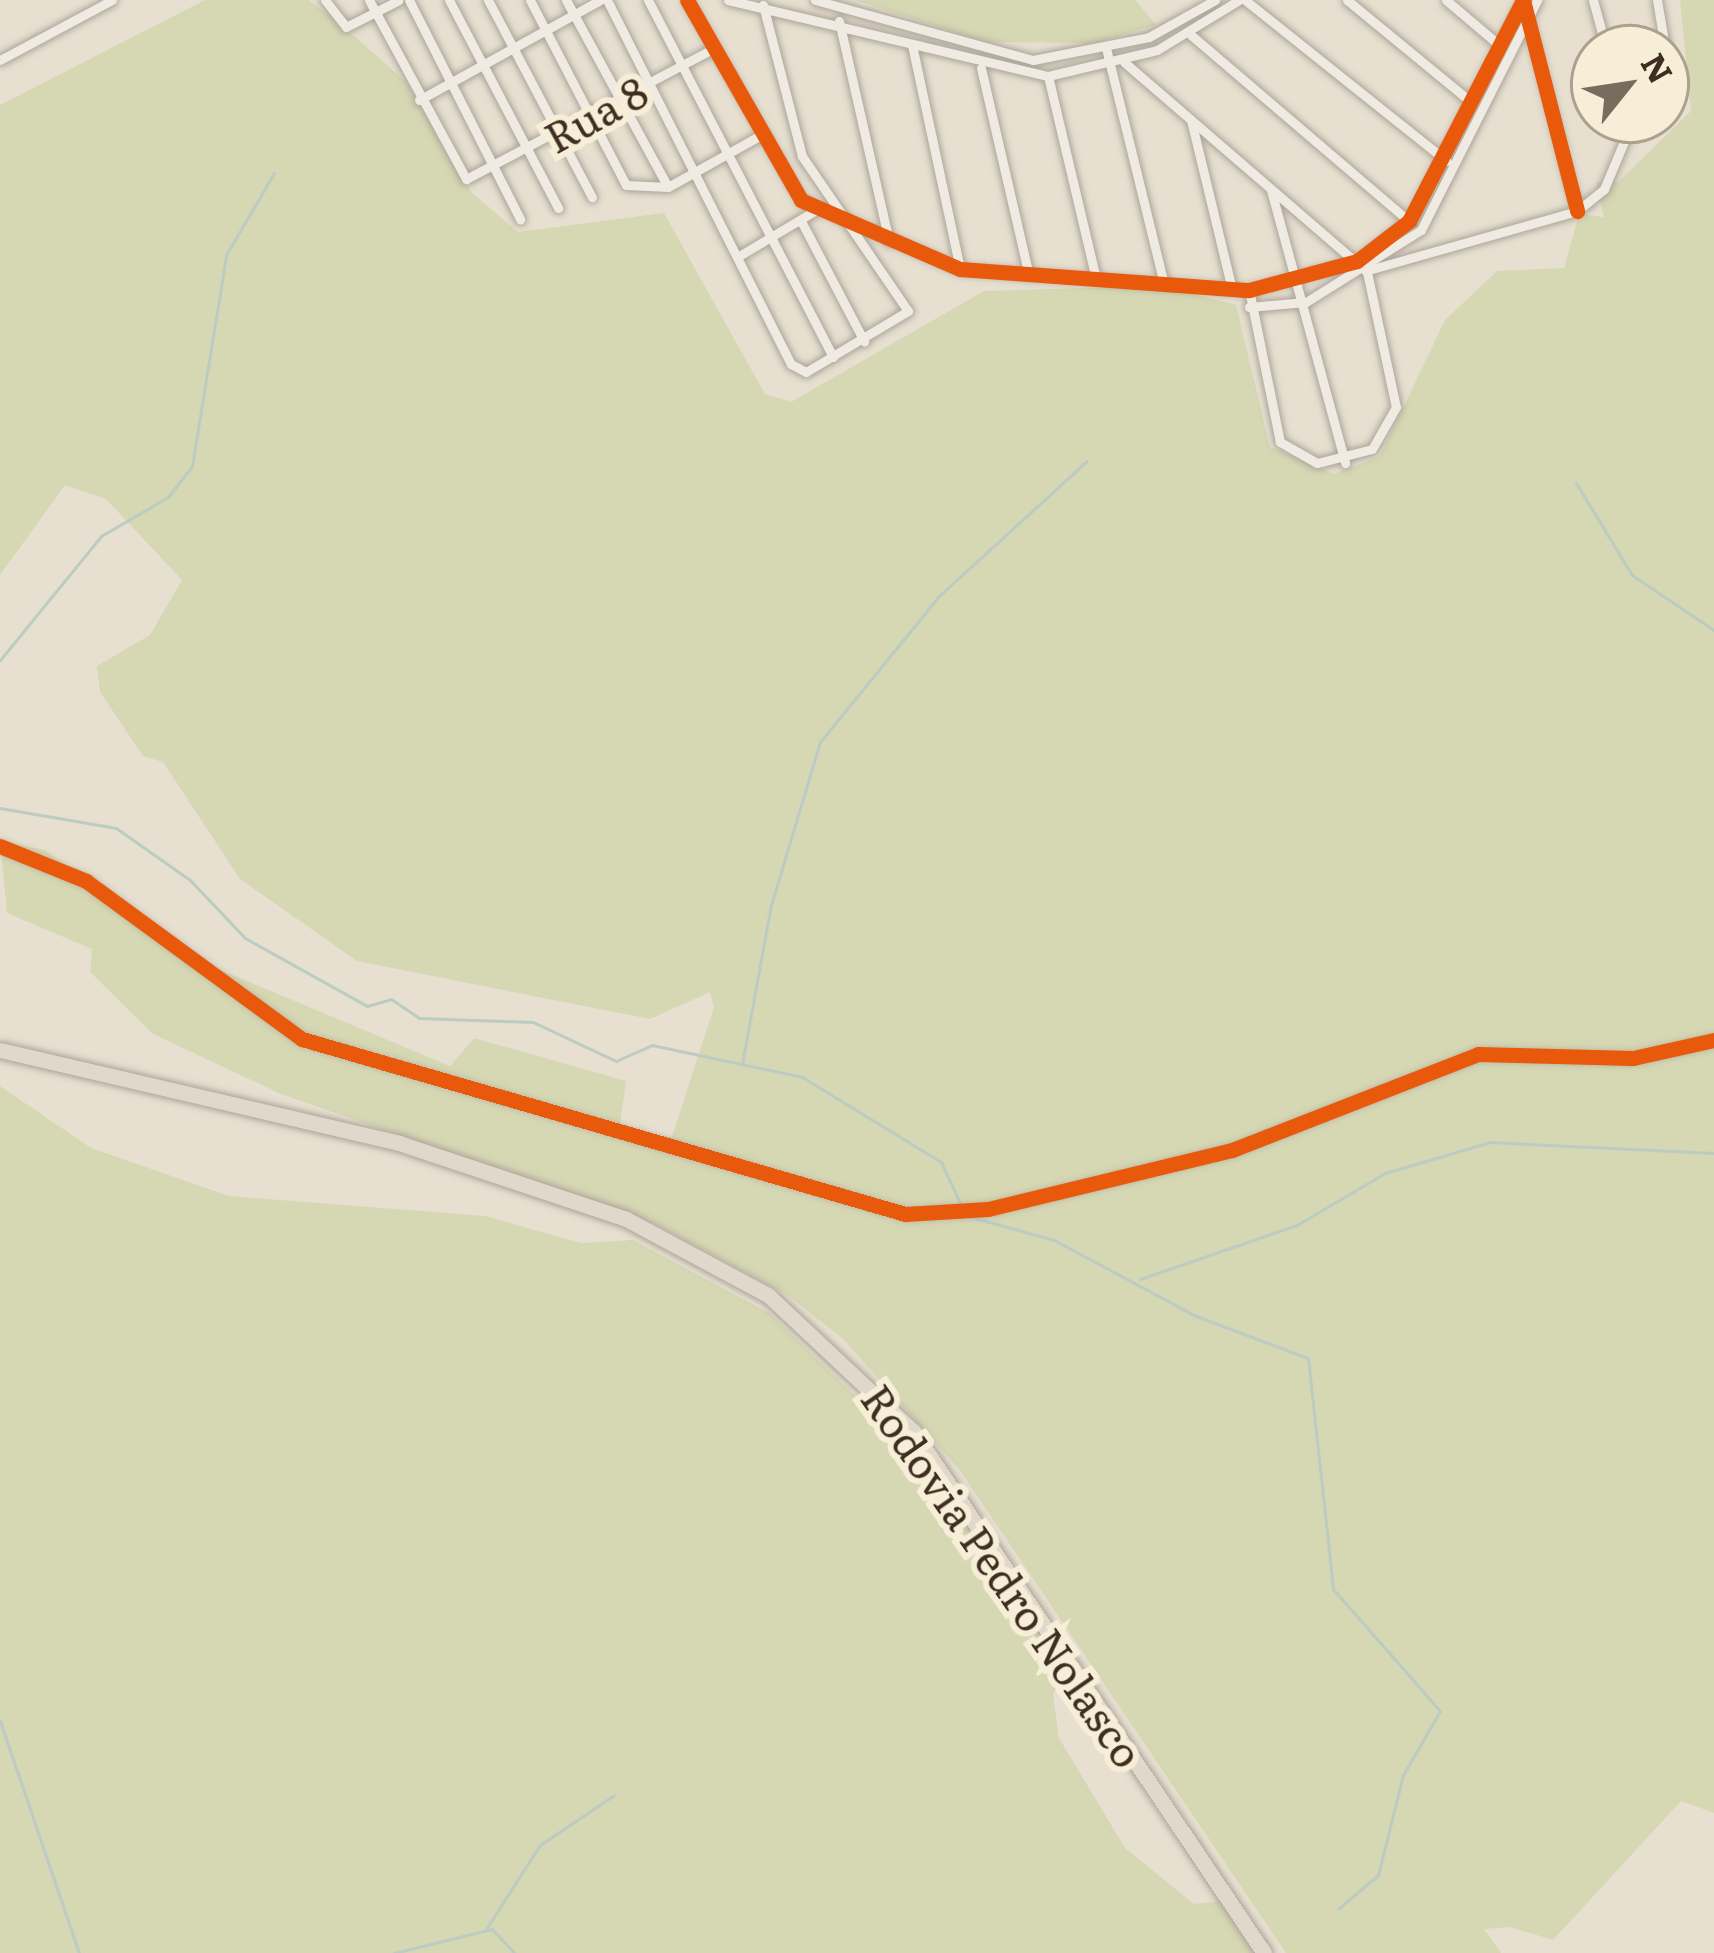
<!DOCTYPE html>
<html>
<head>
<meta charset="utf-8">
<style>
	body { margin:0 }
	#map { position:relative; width:1714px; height:1953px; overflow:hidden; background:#e7e0d1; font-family:Literata,serif }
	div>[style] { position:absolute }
	.green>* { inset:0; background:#d6d7b3 }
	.stream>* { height:3px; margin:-1.5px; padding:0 1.5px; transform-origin:1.5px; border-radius:1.5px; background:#bcccc2 }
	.roads { filter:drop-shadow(0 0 3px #ada599) drop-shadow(0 0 3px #ada599) }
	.minor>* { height:9px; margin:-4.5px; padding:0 4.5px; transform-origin:4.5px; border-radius:4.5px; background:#efebe3 }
	.trunk>* { height:15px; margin:-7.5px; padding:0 7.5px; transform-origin:7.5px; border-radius:7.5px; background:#e0d9cb }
	.cycleway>* { height:15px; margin:-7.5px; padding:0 7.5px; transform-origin:7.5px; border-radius:7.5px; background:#e8590c }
	span { translate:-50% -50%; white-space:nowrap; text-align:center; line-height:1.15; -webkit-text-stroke:12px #f7eed8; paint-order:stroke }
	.street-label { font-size:42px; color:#3d2e20 }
	.north { position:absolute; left:1570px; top:24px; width:120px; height:120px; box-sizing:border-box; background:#f7eed8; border:3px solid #ada18e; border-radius:50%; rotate:60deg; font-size:33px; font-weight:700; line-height:48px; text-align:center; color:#3d2e20 }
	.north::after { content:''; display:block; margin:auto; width:42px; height:54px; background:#786c5e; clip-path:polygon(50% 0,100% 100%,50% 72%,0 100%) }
</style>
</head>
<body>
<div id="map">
	<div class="green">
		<i style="clip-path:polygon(205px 0,308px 0,336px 20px,406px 82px,472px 193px,518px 232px,664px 213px,765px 394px,791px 402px,984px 291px,1164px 286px,1236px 305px,1270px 447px,1334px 474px,1380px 456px,1445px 320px,1497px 271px,1564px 268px,1579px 214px,1604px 217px,1596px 182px,1618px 182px,1691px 111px,1680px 0,1714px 0,1714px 1813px,1681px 1801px,1553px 1940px,1510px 1927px,1484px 1929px,1501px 1953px,1286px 1953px,959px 1469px,844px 1340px,786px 1294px,653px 1223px,281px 1094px,153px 1034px,90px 972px,92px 949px,7px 913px,0 841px,45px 850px,192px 958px,450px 1066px,474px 1038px,626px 1081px,619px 1132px,672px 1137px,714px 1007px,710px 992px,650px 1019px,357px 961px,240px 879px,163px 762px,143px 756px,100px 692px,97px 666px,150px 635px,182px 580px,106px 499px,65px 485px,0 575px,0 105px)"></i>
		<i style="clip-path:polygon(855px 0,1135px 0,1156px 25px,1094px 43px,986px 42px)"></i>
		<i style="clip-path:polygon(0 1086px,91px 1148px,229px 1196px,485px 1216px,581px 1243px,633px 1240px,769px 1313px,920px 1458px,1066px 1670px,1053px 1695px,1059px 1738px,1125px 1848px,1194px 1904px,1221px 1901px,1257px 1953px,0 1953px)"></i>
	</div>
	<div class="stream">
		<i style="left:1576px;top:483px;width:108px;rotate:58.7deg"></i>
		<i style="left:1632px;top:575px;width:99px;rotate:33.9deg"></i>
		<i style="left:0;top:660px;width:160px;rotate:-50.8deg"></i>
		<i style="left:101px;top:536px;width:78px;rotate:-30.2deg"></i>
		<i style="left:168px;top:497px;width:39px;rotate:-52deg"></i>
		<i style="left:192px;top:466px;width:214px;rotate:-80.8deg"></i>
		<i style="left:226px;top:255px;width:95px;rotate:-59.7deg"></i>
		<i style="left:0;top:808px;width:118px;rotate:9.8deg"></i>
		<i style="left:116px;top:828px;width:90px;rotate:35.1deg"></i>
		<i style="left:190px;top:880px;width:80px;rotate:46.5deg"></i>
		<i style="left:245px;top:938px;width:140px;rotate:29.1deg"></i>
		<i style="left:367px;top:1006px;width:25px;rotate:-16deg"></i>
		<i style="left:391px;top:999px;width:34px;rotate:34deg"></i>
		<i style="left:419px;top:1018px;width:114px;rotate:2deg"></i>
		<i style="left:533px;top:1022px;width:92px;rotate:25.2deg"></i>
		<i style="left:616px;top:1061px;width:39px;rotate:-24deg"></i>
		<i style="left:652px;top:1045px;width:153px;rotate:12deg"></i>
		<i style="left:802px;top:1077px;width:163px;rotate:31.4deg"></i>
		<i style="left:941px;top:1162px;width:47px;rotate:65.1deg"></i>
		<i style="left:742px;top:1064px;width:162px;rotate:-79.7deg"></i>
		<i style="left:771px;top:905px;width:170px;rotate:-73.3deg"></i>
		<i style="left:820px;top:742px;width:188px;rotate:-50.8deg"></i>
		<i style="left:939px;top:596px;width:200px;rotate:-42.4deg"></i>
		<i style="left:967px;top:1216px;width:90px;rotate:15.4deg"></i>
		<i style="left:1054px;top:1240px;width:161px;rotate:28.2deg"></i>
		<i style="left:1196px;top:1316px;width:120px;rotate:20.6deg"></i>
		<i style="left:1308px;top:1358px;width:232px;rotate:83.8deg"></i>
		<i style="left:1333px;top:1589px;width:162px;rotate:48.7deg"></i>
		<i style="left:1440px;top:1711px;width:74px;rotate:120deg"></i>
		<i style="left:1403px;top:1775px;width:103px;rotate:104deg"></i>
		<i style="left:1378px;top:1875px;width:52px;rotate:139.6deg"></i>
		<i style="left:1140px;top:1279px;width:166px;rotate:-19deg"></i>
		<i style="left:1297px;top:1225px;width:102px;rotate:-30.6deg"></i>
		<i style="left:1385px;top:1173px;width:109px;rotate:-16.4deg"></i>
		<i style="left:1490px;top:1142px;width:224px;rotate:2.8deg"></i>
		<i style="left:0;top:1721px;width:245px;rotate:71.2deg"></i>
		<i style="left:486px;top:1929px;width:100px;rotate:-57.3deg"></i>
		<i style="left:540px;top:1845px;width:89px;rotate:-34deg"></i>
		<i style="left:394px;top:1953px;width:101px;rotate:-13.8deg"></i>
		<i style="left:492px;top:1929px;width:33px;rotate:47deg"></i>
	</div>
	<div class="roads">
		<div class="minor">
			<i style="left:325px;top:0;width:34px;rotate:52deg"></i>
			<i style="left:346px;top:27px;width:59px;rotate:-27deg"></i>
			<i style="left:369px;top:0;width:204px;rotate:61.5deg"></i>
			<i style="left:466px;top:179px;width:279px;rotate:-27.8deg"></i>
			<i style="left:409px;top:0;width:246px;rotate:63.1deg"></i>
			<i style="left:449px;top:0;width:235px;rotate:62.3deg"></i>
			<i style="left:488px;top:0;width:223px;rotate:62.2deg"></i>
			<i style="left:530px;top:0;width:208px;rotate:62.6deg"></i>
			<i style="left:626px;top:185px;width:42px;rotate:2.7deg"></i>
			<i style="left:668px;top:187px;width:107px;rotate:-29.2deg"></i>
			<i style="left:566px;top:0;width:213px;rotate:61.4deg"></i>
			<i style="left:607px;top:0;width:408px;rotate:63.2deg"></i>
			<i style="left:791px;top:364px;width:17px;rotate:28deg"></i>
			<i style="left:806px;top:372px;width:119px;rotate:-30.9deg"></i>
			<i style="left:908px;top:311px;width:188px;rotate:-124.4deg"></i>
			<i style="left:802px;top:156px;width:156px;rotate:-104.5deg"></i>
			<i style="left:648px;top:0;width:402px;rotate:62.6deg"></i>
			<i style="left:687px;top:0;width:230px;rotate:60.3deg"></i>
			<i style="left:801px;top:200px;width:173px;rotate:23.5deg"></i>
			<i style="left:960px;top:269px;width:290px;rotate:4.2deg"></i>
			<i style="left:1249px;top:290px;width:112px;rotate:-15deg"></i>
			<i style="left:1357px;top:261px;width:66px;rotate:-37.6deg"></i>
			<i style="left:1409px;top:221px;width:249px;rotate:-62.7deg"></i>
			<i style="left:1523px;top:0;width:218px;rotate:75.6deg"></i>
			<i style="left:728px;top:0;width:329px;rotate:13.4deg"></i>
			<i style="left:1048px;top:76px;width:112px;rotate:-13.4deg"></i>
			<i style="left:1157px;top:50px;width:96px;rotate:-31.4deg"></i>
			<i style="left:815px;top:0;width:226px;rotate:15.4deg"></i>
			<i style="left:1033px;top:60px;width:118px;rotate:-11.2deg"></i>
			<i style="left:1149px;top:37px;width:76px;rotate:-29.3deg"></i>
			<i style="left:1245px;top:0;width:258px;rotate:38.6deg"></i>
			<i style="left:1347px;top:0;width:159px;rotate:39.4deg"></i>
			<i style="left:1446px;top:0;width:70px;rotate:40.3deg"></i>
			<i style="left:1593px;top:0;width:50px;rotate:74.8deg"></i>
			<i style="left:1657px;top:0;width:54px;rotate:80.4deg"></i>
			<i style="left:839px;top:21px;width:226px;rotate:77.2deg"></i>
			<i style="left:1191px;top:35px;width:287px;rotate:40.5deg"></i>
			<i style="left:912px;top:45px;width:229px;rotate:77.9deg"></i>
			<i style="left:1106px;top:48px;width:243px;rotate:76.2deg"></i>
			<i style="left:0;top:60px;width:127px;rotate:-28.2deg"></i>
			<i style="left:1124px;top:62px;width:321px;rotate:40.8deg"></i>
			<i style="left:1367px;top:272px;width:138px;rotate:77.9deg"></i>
			<i style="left:1396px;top:407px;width:48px;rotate:119.7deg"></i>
			<i style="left:1372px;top:449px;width:57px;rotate:165.7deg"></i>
			<i style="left:1317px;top:463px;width:43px;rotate:-150.4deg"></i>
			<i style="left:1280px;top:442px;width:155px;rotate:-101.5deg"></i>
			<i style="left:981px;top:68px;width:213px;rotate:77deg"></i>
			<i style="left:1048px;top:76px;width:209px;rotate:76.7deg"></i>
			<i style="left:419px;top:100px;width:207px;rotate:-28.9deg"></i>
			<i style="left:1191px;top:120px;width:174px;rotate:76.4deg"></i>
			<i style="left:1271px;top:190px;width:283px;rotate:74.8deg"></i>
			<i style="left:801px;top:221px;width:136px;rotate:62.3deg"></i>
			<i style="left:739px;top:256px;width:90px;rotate:-30.9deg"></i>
			<i style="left:1372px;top:269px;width:213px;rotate:-15.8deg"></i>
			<i style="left:1577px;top:211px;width:35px;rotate:-39deg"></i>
			<i style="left:1604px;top:189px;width:75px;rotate:-67.2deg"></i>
			<i style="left:1249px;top:307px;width:57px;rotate:-5deg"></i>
			<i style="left:1306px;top:302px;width:136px;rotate:-32.1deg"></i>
			<i style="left:1421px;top:230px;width:258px;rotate:-63.2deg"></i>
			<i style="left:0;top:846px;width:93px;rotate:22.1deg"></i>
			<i style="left:86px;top:881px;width:268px;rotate:36.2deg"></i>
			<i style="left:302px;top:1039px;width:628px;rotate:16.18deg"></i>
			<i style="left:905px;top:1214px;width:83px;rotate:-3.4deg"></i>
			<i style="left:988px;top:1209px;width:251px;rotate:-13.6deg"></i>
			<i style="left:1232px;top:1150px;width:264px;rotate:-21.3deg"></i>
			<i style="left:1478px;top:1054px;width:155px;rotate:1.5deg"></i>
			<i style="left:1633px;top:1058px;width:83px;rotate:-12.5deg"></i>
		</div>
		<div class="trunk">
			<i style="left:0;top:1050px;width:410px;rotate:13.1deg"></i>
			<i style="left:399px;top:1143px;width:239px;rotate:18.5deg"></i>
			<i style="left:626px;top:1219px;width:161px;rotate:28.2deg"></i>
			<i style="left:768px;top:1295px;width:199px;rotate:43.2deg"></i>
			<i style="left:913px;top:1431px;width:629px;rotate:56.08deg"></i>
		</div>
	</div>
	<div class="cycleway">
		<i style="left:687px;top:0;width:230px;rotate:60.3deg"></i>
		<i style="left:801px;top:200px;width:173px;rotate:23.5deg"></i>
		<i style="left:960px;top:269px;width:290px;rotate:4.2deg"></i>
		<i style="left:1249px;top:290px;width:112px;rotate:-15deg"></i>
		<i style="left:1357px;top:261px;width:66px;rotate:-37.6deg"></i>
		<i style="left:1409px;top:221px;width:249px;rotate:-62.7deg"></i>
		<i style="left:1523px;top:0;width:218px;rotate:75.6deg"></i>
		<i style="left:0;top:846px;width:93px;rotate:22.1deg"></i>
		<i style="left:86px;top:881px;width:268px;rotate:36.2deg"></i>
		<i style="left:302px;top:1039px;width:628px;rotate:16.18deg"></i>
		<i style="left:905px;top:1214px;width:83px;rotate:-3.4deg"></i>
		<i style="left:988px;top:1209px;width:251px;rotate:-13.6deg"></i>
		<i style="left:1232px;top:1150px;width:264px;rotate:-21.3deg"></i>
		<i style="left:1478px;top:1054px;width:155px;rotate:1.5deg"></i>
		<i style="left:1633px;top:1058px;width:83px;rotate:-12.5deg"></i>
	</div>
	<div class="street-label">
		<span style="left:595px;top:113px;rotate:-29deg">Rua 8</span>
		<span style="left:1004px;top:1575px;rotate:55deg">Rodovia Pedro Nolasco</span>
	</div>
	<div class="north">N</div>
</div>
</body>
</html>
